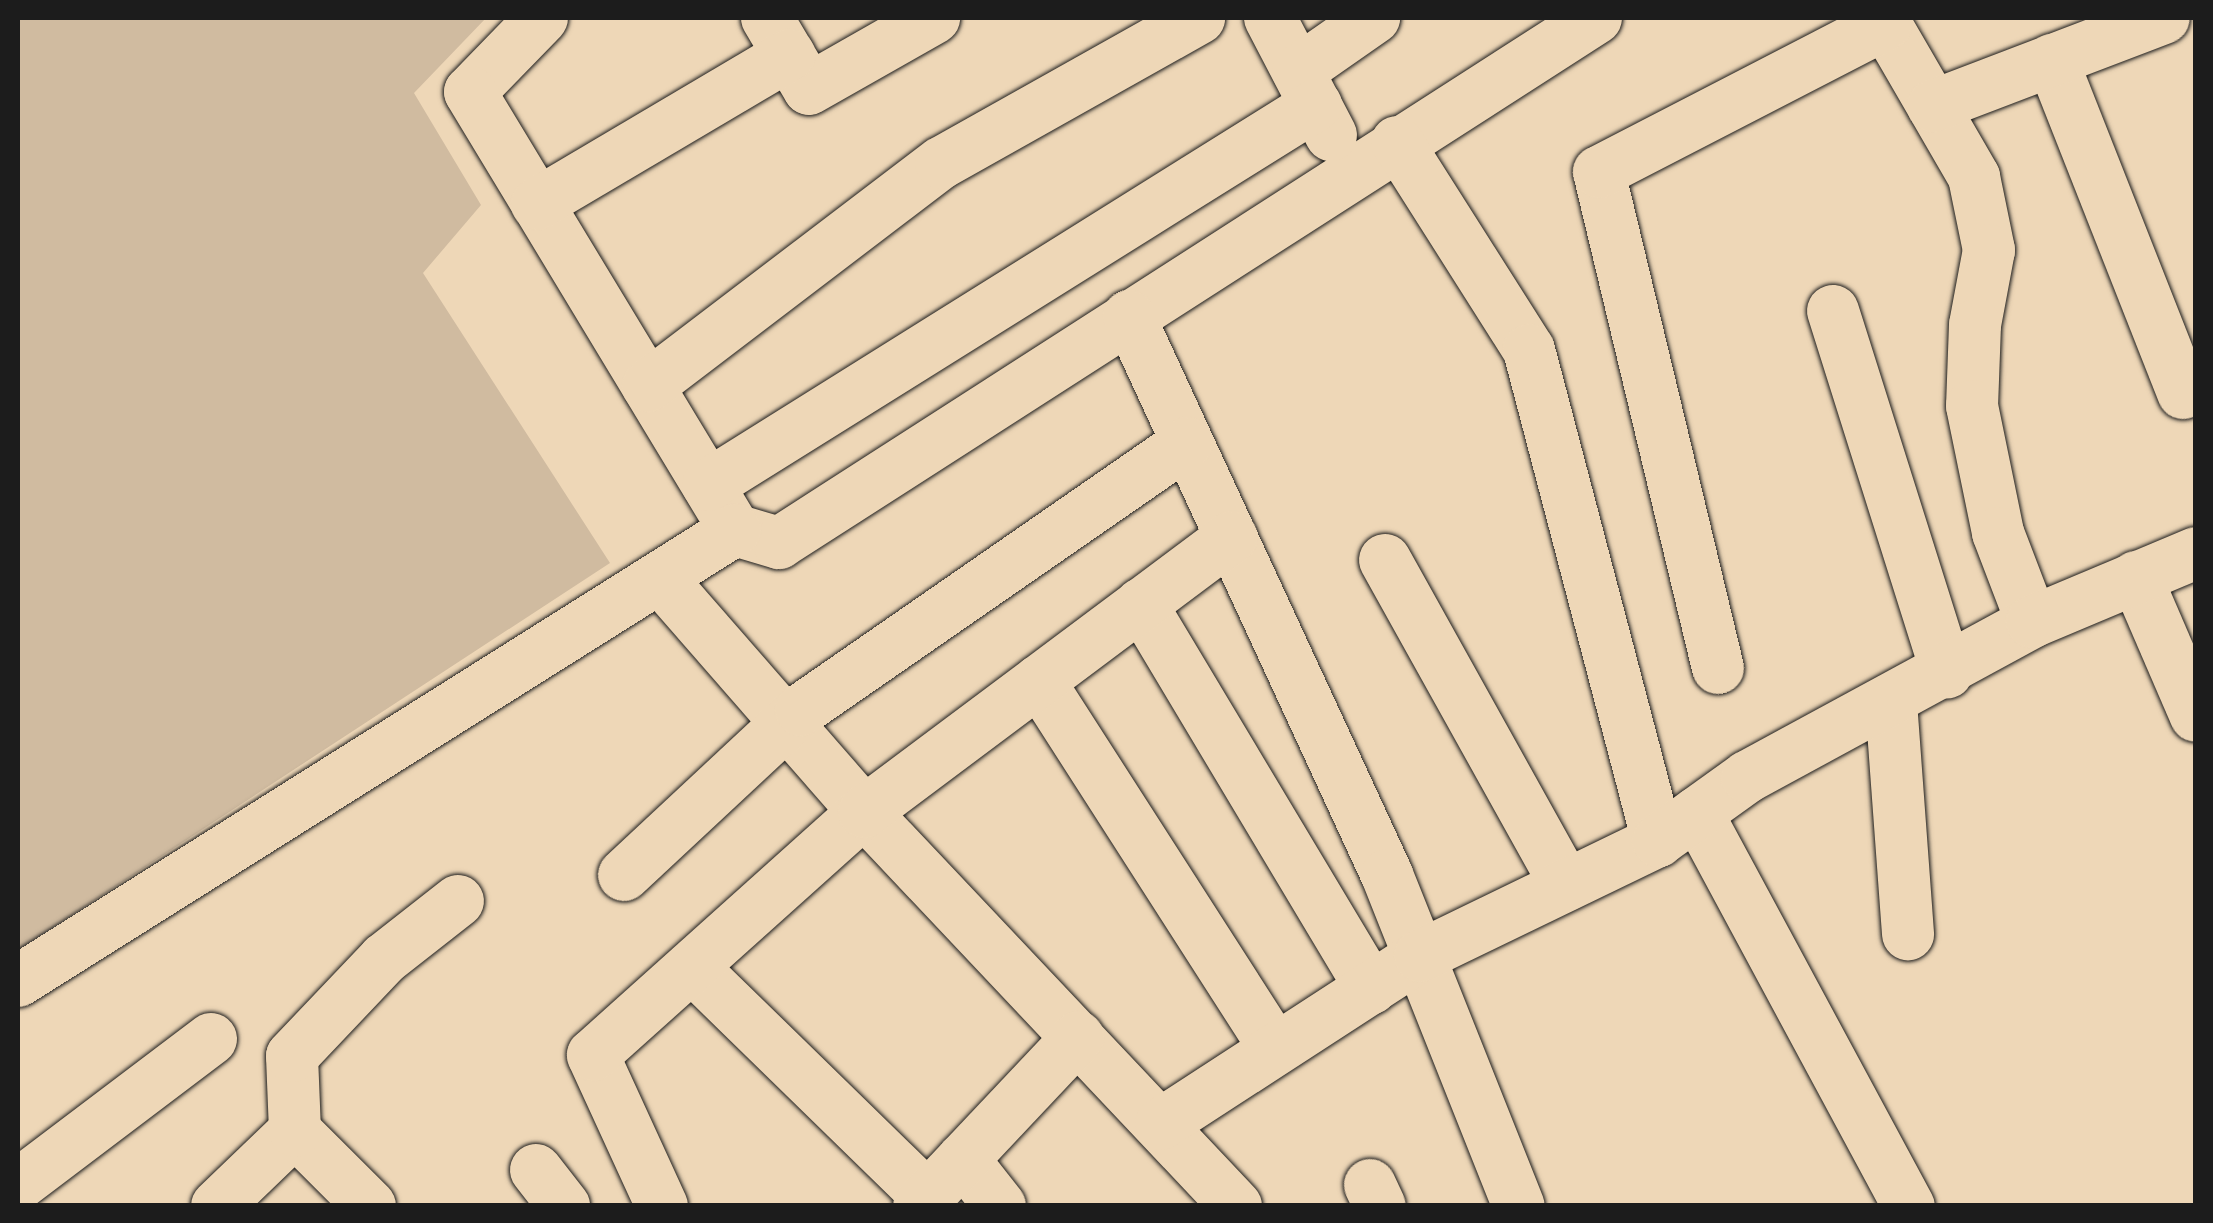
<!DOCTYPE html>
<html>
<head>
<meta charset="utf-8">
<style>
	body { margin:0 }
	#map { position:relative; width:2213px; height:1223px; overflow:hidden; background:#eed7b7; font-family:"Indie Flower",sans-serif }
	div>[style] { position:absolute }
	.green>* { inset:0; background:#d0bba0 }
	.roads { filter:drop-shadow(0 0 2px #1c1c1c) drop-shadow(0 0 2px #1c1c1c) }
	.minor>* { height:52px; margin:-26px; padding:0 26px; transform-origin:26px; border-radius:26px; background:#eed7b7 }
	span { translate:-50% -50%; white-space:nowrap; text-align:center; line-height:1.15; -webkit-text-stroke:10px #eed7b7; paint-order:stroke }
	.frame { position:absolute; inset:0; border:20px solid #1c1c1c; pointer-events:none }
</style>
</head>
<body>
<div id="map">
	<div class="green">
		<i style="clip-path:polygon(18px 18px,486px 18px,414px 93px,481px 205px,423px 273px,610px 563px,18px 950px)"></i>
	</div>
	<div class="roads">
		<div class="minor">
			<i style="left:542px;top:18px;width:103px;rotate:134.2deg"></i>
			<i style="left:470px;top:92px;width:512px;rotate:58.83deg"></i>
			<i style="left:735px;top:530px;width:46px;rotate:16.5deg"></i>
			<i style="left:779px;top:543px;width:971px;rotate:-32.72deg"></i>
			<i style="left:767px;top:18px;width:82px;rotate:59.4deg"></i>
			<i style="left:809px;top:89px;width:144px;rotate:-29.6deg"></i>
			<i style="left:1270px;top:18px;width:132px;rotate:62.5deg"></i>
			<i style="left:1882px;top:18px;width:184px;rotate:59.9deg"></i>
			<i style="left:1974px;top:177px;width:75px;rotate:78.4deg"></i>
			<i style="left:1989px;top:250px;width:76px;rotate:100.6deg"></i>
			<i style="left:1975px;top:325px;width:81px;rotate:92.1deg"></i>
			<i style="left:1972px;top:406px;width:130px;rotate:78.4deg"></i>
			<i style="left:1998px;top:533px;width:95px;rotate:69.1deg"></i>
			<i style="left:2052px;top:60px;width:358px;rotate:68.5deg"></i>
			<i style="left:1298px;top:71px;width:93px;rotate:-34.9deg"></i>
			<i style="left:1933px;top:106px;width:247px;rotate:-20.9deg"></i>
			<i style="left:1397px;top:142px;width:246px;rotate:57.6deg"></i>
			<i style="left:1529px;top:350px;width:508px;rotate:75.28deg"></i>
			<i style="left:537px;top:204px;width:293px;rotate:-30.6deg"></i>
			<i style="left:1833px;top:311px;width:379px;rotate:72.5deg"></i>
			<i style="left:1129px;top:316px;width:616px;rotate:65.22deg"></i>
			<i style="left:1387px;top:875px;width:356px;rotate:68.3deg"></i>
			<i style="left:648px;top:386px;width:368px;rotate:-37.3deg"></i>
			<i style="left:941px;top:163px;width:296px;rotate:-29.3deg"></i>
			<i style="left:708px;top:485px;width:717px;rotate:-32.01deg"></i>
			<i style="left:1385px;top:560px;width:372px;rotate:60.9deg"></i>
			<i style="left:2136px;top:577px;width:151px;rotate:66.7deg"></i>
			<i style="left:660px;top:578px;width:310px;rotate:48.9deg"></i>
			<i style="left:864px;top:812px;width:542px;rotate:46.65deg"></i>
			<i style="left:1141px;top:604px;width:448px;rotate:59.1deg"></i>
			<i style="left:1718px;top:668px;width:510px;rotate:-103.49deg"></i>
			<i style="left:1599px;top:172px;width:323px;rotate:-27.3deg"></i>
			<i style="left:1039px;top:681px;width:437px;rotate:57.3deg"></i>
			<i style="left:1891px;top:702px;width:233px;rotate:85.8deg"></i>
			<i style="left:1697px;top:813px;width:447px;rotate:61.7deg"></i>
			<i style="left:624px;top:875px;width:242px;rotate:-43deg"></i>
			<i style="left:801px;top:710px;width:469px;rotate:-34.7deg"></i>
			<i style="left:692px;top:967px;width:330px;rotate:44.3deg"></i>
			<i style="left:18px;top:981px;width:847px;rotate:-32.17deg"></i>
			<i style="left:1161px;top:1124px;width:309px;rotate:-33deg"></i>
			<i style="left:1420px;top:956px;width:264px;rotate:-25.8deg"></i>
			<i style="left:1658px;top:841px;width:110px;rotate:-35.7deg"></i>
			<i style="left:1747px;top:777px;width:324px;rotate:-28.5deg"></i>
			<i style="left:2032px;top:622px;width:178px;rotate:-22.8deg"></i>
			<i style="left:963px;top:1159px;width:60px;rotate:51.8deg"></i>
			<i style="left:536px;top:1170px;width:46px;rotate:52.1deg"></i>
			<i style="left:18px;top:1185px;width:242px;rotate:-37.1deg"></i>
			<i style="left:1370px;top:1185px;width:23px;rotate:65deg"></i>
			<i style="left:217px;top:1206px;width:108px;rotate:-43.9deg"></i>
			<i style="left:370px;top:1206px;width:106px;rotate:-135deg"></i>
			<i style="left:295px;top:1131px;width:75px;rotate:-92.3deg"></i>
			<i style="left:292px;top:1056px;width:134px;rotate:-46.5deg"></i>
			<i style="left:384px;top:959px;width:94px;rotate:-38.1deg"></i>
			<i style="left:662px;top:1206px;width:166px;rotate:-114.6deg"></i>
			<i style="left:593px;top:1055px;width:364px;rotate:-41.9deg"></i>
			<i style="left:864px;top:812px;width:459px;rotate:-36.8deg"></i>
			<i style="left:919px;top:1206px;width:232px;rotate:-46.7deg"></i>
		</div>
	</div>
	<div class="frame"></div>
</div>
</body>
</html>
